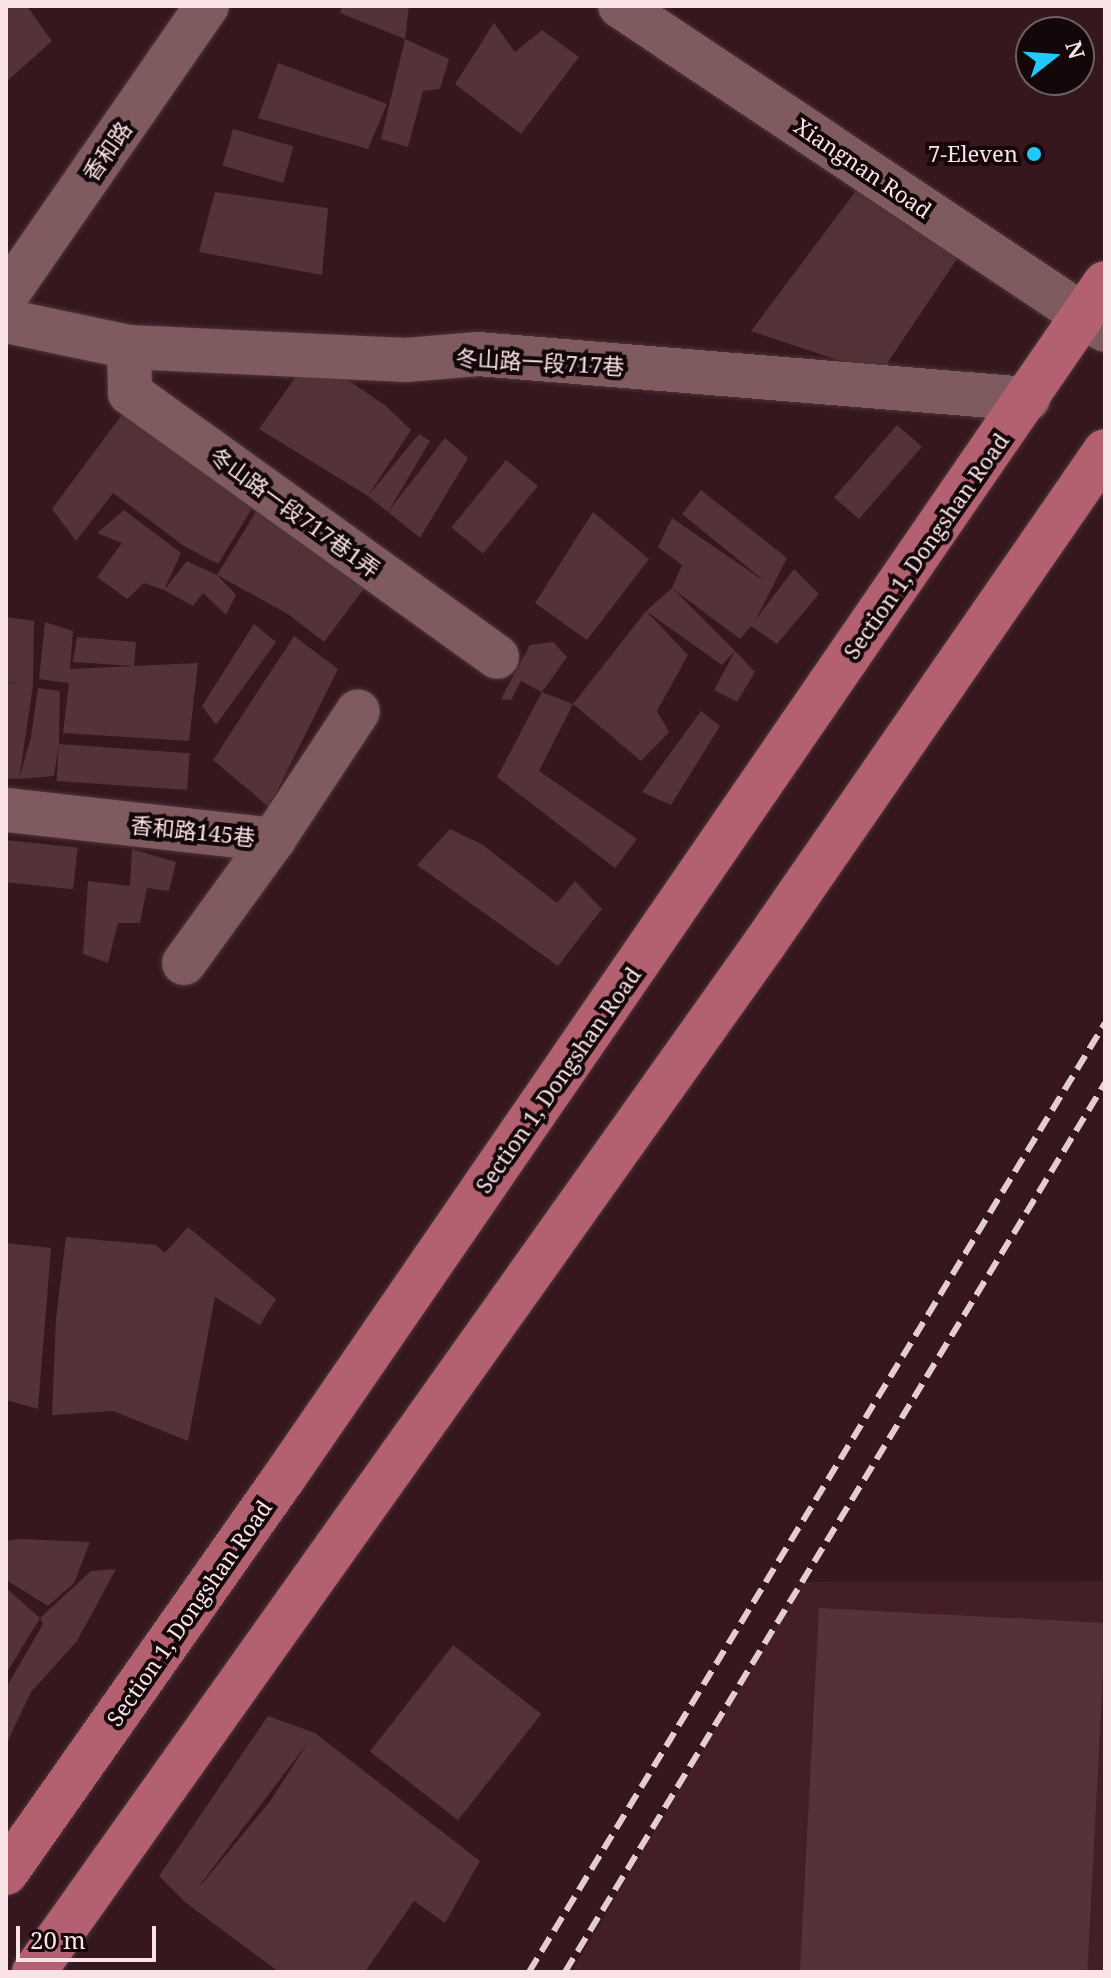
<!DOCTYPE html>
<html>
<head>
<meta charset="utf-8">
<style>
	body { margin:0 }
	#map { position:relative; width:1111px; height:1978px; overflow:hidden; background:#35171d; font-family:"Noto Serif","Noto Sans TC",serif }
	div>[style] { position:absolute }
	.built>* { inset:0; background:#441e25 }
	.building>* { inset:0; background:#543338; transform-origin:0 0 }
	.roads { filter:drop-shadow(0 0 2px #4c3438) drop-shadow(0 0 2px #4c3438) }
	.minor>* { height:44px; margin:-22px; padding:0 22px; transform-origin:22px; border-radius:22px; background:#7f5b60 }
	.major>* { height:44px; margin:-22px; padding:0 22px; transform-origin:22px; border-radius:22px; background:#b36070 }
	.rail>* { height:6px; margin-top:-3px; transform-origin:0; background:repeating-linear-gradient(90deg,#e4cdd0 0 16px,transparent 0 24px) }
	.dots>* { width:22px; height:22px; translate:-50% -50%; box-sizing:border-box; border:4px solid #140709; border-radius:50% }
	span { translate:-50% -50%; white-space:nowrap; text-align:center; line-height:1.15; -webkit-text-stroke:8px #140709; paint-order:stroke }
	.street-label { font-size:22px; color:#f9e3e6 }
	.poi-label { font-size:22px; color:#f9e3e6 }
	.right { translate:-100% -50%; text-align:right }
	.frame { position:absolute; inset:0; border:8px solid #f9e3e6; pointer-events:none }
	.north { position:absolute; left:1015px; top:16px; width:80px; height:80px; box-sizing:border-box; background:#140709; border:2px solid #705f61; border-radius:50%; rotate:73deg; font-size:22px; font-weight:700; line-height:32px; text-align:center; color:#f9e3e6 }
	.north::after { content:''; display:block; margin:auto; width:28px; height:36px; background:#21c9fd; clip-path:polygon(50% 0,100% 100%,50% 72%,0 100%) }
	.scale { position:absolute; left:16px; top:1926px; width:140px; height:36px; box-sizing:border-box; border:4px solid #f9e3e6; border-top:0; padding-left:10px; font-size:24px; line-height:28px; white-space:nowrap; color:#f9e3e6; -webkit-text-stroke:6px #140709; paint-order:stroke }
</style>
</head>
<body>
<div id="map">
	<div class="built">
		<i style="clip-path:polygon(1105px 1581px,1105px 1972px,571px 1972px,802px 1582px)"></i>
	</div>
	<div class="building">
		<i style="clip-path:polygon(6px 6px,27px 6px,52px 41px,6px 82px)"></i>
		<i style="clip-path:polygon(342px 6px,409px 6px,405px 39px,340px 13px)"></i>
		<i style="clip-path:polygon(494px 23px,515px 52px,542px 30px,579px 57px,521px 134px,455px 84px)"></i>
		<i style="clip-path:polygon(405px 39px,449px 59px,440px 89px,423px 91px,408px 147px,381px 139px)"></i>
		<i style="clip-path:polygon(278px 63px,387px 104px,368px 149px,258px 118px)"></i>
		<i style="left:233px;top:129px;width:63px;height:38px;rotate:16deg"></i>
		<i style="clip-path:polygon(861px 184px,963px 250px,880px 374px,751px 331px)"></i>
		<i style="clip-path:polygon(215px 192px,328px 208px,322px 275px,199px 252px)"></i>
		<i style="clip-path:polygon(311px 355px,386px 406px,411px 430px,368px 496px,259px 429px)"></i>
		<i style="clip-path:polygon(135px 397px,257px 500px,218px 564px,184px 546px,113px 493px,76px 541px,52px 509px)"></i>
		<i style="left:897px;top:425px;width:33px;height:96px;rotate:41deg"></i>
		<i style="clip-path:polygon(419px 434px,430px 441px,388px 512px,368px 496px)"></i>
		<i style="clip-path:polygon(445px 438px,468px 458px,420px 538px,388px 512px)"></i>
		<i style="left:506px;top:460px;width:41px;height:87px;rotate:39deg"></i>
		<i style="clip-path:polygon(701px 490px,787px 558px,756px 619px,794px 569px,819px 594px,777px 644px,751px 626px,740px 639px,672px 588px,735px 651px,722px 665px,646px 611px,688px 655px,657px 711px,669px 732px,641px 761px,573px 704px,646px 611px,672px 588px,682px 565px,658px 547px,672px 518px,767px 583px,682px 514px)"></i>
		<i style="clip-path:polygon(265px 497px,369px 582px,324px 642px,288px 614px,217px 575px,236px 595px,226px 615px,203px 593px,193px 606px,164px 590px,187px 561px,217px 575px)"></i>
		<i style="clip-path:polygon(124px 510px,181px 553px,164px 590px,144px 583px,127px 599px,97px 577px,122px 543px,97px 533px)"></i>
		<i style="clip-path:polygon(593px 512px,649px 559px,587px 640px,535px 603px)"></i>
		<i style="clip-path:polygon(6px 617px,34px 621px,33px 686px,19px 779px,6px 778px,6px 683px,19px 684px,6px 682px)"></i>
		<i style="clip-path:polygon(45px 622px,73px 631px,70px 669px,134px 666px,73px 662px,77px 637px,136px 642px,134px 666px,198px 663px,189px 741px,63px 733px,69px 683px,39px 679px)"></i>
		<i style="clip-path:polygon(254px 624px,276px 642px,216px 725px,202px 706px)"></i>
		<i style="clip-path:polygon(294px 636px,338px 669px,269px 807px,213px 760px)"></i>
		<i style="clip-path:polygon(553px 642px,567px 657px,542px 692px,521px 681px,511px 700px,501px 699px,530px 645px)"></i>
		<i style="clip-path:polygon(735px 651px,755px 672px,737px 702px,714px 690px)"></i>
		<i style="clip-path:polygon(38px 688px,60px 691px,59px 744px,54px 776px,19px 779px,31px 737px)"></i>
		<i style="clip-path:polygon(542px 692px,573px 704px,539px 771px,637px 839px,615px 868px,497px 777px)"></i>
		<i style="clip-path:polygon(701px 711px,720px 726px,671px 805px,642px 792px)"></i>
		<i style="left:59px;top:744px;width:131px;height:37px;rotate:4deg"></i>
		<i style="clip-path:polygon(450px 829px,483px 845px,557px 903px,575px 881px,602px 909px,558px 966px,417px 865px)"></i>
		<i style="left:6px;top:840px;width:72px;height:42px;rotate:6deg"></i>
		<i style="clip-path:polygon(132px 849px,176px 862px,169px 891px,147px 888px,140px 923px,118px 923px,108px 963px,83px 954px,88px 881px,130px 886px)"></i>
		<i style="clip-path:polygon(188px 1227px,276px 1299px,260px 1325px,215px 1297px,188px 1441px,113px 1411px,52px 1415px,56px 1319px,66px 1237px,156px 1245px,165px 1253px)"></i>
		<i style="clip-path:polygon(6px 1243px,51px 1248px,38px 1409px,6px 1400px)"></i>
		<i style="clip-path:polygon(20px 1539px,90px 1542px,74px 1583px,48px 1606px,6px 1580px,6px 1541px)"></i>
		<i style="clip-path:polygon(116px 1569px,77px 1641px,31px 1692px,6px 1745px,6px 1688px,43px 1624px,40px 1618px,91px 1571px)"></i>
		<i style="clip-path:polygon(6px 1588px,40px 1618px,6px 1674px)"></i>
		<i style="left:819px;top:1608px;width:287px;height:365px;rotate:3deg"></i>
		<i style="left:453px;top:1645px;width:112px;height:135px;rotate:38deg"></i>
		<i style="clip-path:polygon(evenodd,268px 1716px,315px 1733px,480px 1861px,445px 1923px,414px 1901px,365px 1972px,279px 1972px,186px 1903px,159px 1876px,268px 1716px,309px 1741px,271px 1800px,201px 1885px,200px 1885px,309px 1741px)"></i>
	</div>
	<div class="roads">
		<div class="minor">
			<i style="left:620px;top:6px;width:583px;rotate:33.74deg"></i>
			<i style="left:6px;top:296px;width:353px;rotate:-55.3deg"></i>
			<i style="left:6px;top:321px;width:126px;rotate:11.9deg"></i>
			<i style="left:129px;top:347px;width:277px;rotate:2.7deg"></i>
			<i style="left:406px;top:360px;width:72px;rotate:-4.8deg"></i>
			<i style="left:478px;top:354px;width:552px;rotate:4.68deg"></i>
			<i style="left:129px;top:347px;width:46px;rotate:88.8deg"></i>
			<i style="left:130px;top:393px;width:452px;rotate:35.7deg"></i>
			<i style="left:6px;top:810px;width:269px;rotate:6.4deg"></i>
			<i style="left:273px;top:840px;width:154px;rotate:-56.6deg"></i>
			<i style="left:184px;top:963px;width:152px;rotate:-54.1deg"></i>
		</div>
		<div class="major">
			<i style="left:6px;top:1873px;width:482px;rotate:-54.9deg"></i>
			<i style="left:283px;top:1479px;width:1451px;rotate:-55.5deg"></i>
			<i style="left:34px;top:1972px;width:1262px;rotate:-54.61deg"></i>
			<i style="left:765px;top:943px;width:598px;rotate:-55.35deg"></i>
		</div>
	</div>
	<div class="rail">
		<i style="left:529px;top:1972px;width:1110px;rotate:-58.74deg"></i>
		<i style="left:565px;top:1972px;width:1040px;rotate:-58.72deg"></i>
	</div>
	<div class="dots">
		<i style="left:1034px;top:154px;background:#21c9fd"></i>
	</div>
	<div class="street-label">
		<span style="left:107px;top:151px;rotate:-55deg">香和路</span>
		<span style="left:863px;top:168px;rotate:34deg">Xiangnan Road</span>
		<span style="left:540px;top:362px;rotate:3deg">冬山路一段717巷</span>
		<span style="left:295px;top:512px;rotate:36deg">冬山路一段717巷1弄</span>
		<span style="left:926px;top:546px;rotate:-55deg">Section 1, Dongshan Road</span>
		<span style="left:193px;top:831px;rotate:6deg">香和路145巷</span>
		<span style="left:558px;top:1080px;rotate:-55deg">Section 1, Dongshan Road</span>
		<span style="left:189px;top:1613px;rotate:-55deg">Section 1, Dongshan Road</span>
	</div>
	<div class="poi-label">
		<span class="right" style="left:1018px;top:154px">7-Eleven</span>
	</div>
	<div class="frame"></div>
	<div class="north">N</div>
	<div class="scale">20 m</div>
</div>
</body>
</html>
